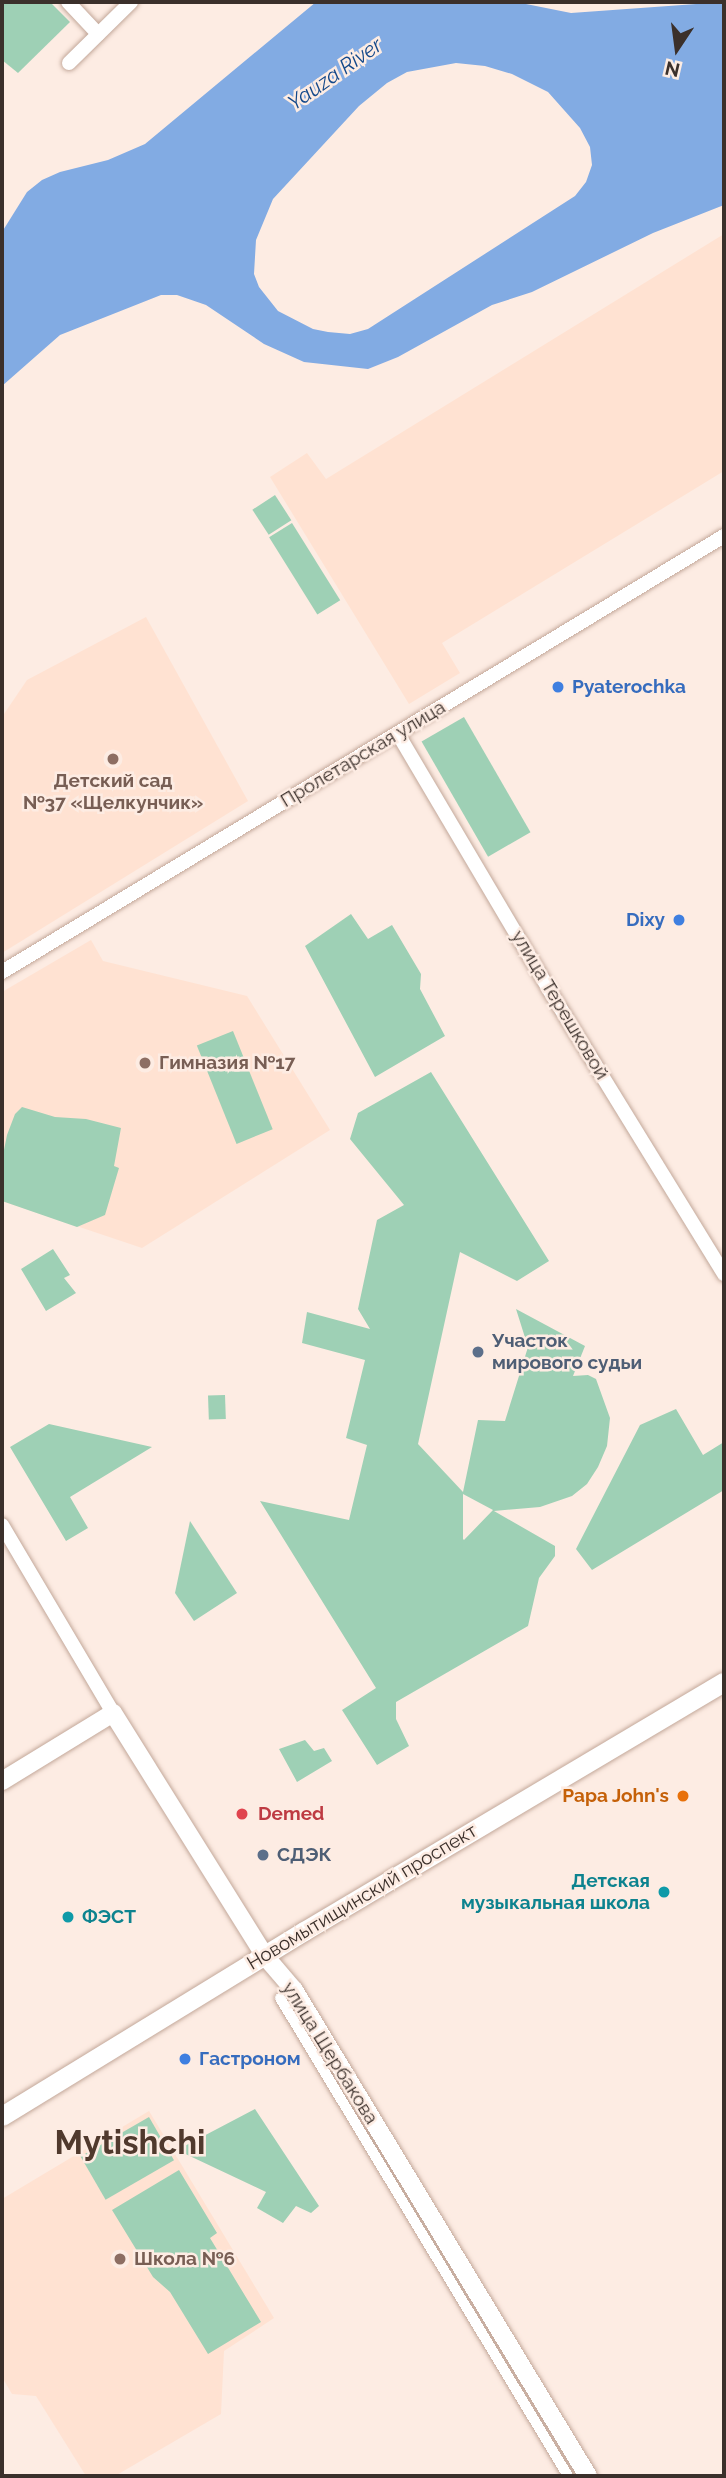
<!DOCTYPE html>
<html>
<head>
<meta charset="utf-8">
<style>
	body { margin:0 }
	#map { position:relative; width:726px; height:2478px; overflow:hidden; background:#fdece3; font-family:Raleway,sans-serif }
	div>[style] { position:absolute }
	.built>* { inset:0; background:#ffe2d2 }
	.green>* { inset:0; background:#9ed0b5; transform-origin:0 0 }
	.water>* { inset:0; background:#82abe3 }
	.roads { filter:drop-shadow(0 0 2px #c3a89a) drop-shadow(0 0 2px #c3a89a) }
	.pedestrian>* { height:10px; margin:-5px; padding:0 5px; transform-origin:5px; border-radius:5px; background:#fff }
	.minor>* { height:14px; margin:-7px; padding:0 7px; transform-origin:7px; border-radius:7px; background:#fff }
	.tertiary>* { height:18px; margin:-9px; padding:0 9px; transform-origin:9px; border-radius:9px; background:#fff }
	.secondary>* { height:19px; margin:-9.5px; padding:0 9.5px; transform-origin:9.5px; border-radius:9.5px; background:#fff }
	.dots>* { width:19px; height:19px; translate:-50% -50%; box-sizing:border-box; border:4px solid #fdece3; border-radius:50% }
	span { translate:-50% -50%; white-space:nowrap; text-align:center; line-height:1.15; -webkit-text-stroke:5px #fdece3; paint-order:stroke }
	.shop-label { font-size:19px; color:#366cbe; font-weight:700 }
	.left { translate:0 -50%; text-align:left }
	.right { translate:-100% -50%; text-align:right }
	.street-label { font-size:19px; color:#3b302b }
	.education-label { font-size:19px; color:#785e54; font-weight:700 }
	.service-label { font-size:19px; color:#4e5e75; font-weight:700 }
	.food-label { font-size:19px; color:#c56008; font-weight:700 }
	.health-label { font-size:19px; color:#be3a42; font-weight:700 }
	.culture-label { font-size:19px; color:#0d838f; font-weight:700 }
	.water-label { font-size:21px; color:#13488a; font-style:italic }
	.town-label { font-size:33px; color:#50392d; font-weight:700 }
	.frame { position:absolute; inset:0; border:4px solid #3b302b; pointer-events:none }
	.north { position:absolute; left:642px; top:14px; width:70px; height:70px; -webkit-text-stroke:5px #fdece3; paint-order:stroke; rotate:193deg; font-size:19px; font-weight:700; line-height:28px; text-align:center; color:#3b302b }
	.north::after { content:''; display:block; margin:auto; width:24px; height:32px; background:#3b302b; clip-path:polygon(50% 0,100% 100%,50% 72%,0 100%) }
</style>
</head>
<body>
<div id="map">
	<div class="built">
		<i style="clip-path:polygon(724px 234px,724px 471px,442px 643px,460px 673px,409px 704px,270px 477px,307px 453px,326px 479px)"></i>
		<i style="clip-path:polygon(146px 617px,248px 801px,2px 953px,2px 717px,27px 680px)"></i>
		<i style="clip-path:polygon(91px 940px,103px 961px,247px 996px,330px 1130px,142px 1248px,2px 1201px,2px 992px)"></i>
		<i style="clip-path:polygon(149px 2111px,274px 2318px,224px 2351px,221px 2414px,115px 2476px,86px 2476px,36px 2396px,12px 2394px,2px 2377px,2px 2199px)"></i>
	</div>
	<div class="green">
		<i style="clip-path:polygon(2px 2px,50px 2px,70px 22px,18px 73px,2px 60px)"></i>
		<i style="left:275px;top:495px;width:30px;height:27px;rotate:57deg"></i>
		<i style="left:292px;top:523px;width:91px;height:27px;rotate:58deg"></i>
		<i style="left:464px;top:717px;width:133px;height:49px;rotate:60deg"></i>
		<i style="clip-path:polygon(351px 914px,368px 939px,392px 925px,421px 974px,420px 989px,445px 1036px,375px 1077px,305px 946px)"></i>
		<i style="left:233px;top:1031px;width:106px;height:39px;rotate:68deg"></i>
		<i style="clip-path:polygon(evenodd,431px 1072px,549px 1261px,517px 1281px,460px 1252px,418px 1444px,463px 1492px,478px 1420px,505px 1421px,528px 1347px,516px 1309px,585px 1346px,573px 1376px,588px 1375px,596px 1379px,610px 1418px,607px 1446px,598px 1467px,587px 1484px,572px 1496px,540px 1507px,494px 1511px,555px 1546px,555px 1556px,539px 1578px,528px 1626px,396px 1702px,396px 1719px,409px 1746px,377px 1765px,342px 1710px,376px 1688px,260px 1501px,349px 1520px,367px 1445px,346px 1438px,365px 1360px,302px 1343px,307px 1312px,370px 1329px,358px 1309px,377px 1220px,404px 1205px,350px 1139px,358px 1113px,431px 1072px,463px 1494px,493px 1510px,464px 1540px,463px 1539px,463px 1494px)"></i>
		<i style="clip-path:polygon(22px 1107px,55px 1117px,86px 1119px,121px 1128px,114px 1166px,119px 1168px,105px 1215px,77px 1227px,2px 1201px,2px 1160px,7px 1135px,15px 1114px)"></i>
		<i style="clip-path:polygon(53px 1249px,70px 1275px,64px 1278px,76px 1293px,46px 1311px,21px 1269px)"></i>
		<i style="left:225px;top:1395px;width:24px;height:17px;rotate:88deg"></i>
		<i style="clip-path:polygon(676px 1409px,703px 1455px,724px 1442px,724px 1490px,592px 1570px,576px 1549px,640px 1425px)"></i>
		<i style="clip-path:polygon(49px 1424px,152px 1447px,70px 1497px,88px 1528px,66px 1541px,10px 1447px)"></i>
		<i style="clip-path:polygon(190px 1521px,237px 1593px,194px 1621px,175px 1593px)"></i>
		<i style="clip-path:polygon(305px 1740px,314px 1751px,324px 1748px,332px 1761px,297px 1782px,279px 1749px)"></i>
		<i style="clip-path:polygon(255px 2109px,319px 2206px,311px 2213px,296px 2206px,283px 2223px,257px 2208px,266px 2192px,177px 2150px)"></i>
		<i style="left:149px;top:2117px;width:50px;height:79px;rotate:60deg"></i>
		<i style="clip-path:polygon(179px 2170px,217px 2233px,210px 2238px,261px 2322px,208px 2354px,170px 2292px,153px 2277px,112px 2210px)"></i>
	</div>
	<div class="water">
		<i style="clip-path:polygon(evenodd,316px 2px,516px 2px,571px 13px,724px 2px,724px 205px,653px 233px,532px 292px,492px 305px,398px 357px,368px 369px,304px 362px,264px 344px,206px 305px,177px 295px,161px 295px,60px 335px,2px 386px,2px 232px,27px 192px,42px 180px,60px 172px,108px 160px,145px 144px,316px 2px,456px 63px,485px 66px,512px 74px,548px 92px,580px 128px,590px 147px,592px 165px,586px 182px,575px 196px,368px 329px,350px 334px,328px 332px,313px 329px,278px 311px,259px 287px,254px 274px,256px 240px,273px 199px,359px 106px,387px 83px,407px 72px,456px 63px)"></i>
	</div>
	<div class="roads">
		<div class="pedestrian">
			<i style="left:280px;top:1998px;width:558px;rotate:58.93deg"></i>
		</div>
		<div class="minor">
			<i style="left:68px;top:2px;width:44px;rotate:46.8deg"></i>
			<i style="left:69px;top:63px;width:87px;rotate:-44.5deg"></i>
			<i style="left:398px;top:734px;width:295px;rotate:59.4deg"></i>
			<i style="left:548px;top:988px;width:336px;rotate:58.4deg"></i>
			<i style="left:2px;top:972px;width:843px;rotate:-31.13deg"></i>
			<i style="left:2px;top:1525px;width:218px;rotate:59.4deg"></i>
		</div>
		<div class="tertiary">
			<i style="left:2px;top:1781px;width:130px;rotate:-31.5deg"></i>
			<i style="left:113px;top:1713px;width:285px;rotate:58deg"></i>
			<i style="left:264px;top:1955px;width:46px;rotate:49.4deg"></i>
			<i style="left:294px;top:1990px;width:568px;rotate:58.83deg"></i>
		</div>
		<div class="secondary">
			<i style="left:2px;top:2116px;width:354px;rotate:-31.5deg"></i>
			<i style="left:304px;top:1931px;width:488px;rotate:-30.7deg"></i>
		</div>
	</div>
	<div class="dots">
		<i style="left:558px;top:687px;background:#3f7fe0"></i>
		<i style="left:113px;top:759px;background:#8d6e63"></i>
		<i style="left:679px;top:920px;background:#3f7fe0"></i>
		<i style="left:145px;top:1063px;background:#8d6e63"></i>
		<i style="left:478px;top:1352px;background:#5c6f8a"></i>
		<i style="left:683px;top:1796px;background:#e8710a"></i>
		<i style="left:242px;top:1814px;background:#e0444e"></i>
		<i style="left:263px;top:1855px;background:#5c6f8a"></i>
		<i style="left:664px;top:1892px;background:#0f9aa8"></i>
		<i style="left:68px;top:1917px;background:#0f9aa8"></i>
		<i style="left:185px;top:2059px;background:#3f7fe0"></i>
		<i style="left:120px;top:2259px;background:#8d6e63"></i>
	</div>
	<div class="shop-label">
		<span class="left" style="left:572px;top:687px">Pyaterochka</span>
		<span class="right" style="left:665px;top:920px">Dixy</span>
		<span class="left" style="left:199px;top:2059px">Гастроном</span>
	</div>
	<div class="street-label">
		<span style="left:363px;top:754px;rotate:-31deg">Пролетарская улица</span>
		<span style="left:560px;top:1005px;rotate:59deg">улица Терешковой</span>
		<span style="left:362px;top:1897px;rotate:-31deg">Новомытищинский проспект</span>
		<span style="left:330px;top:2053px;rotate:58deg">улица Щербакова</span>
	</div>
	<div class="education-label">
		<span style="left:113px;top:792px">Детский сад<br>№37 «Щелкунчик»</span>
		<span class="left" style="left:159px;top:1063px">Гимназия №17</span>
		<span class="left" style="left:134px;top:2259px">Школа №6</span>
	</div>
	<div class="service-label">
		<span class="left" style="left:492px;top:1352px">Участок<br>мирового судьи</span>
		<span class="left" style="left:277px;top:1855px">СДЭК</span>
	</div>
	<div class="food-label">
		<span class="right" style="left:669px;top:1796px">Papa John's</span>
	</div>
	<div class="health-label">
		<span class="left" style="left:258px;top:1814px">Demed</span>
	</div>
	<div class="culture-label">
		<span class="right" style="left:650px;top:1892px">Детская<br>музыкальная школа</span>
		<span class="left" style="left:82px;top:1917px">ФЭСТ</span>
	</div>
	<div class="water-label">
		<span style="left:335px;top:74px;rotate:-35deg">Yauza River</span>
	</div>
	<div class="town-label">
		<span style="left:130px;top:2143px">Mytishchi</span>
	</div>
	<div class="frame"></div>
	<div class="north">N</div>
</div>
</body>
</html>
